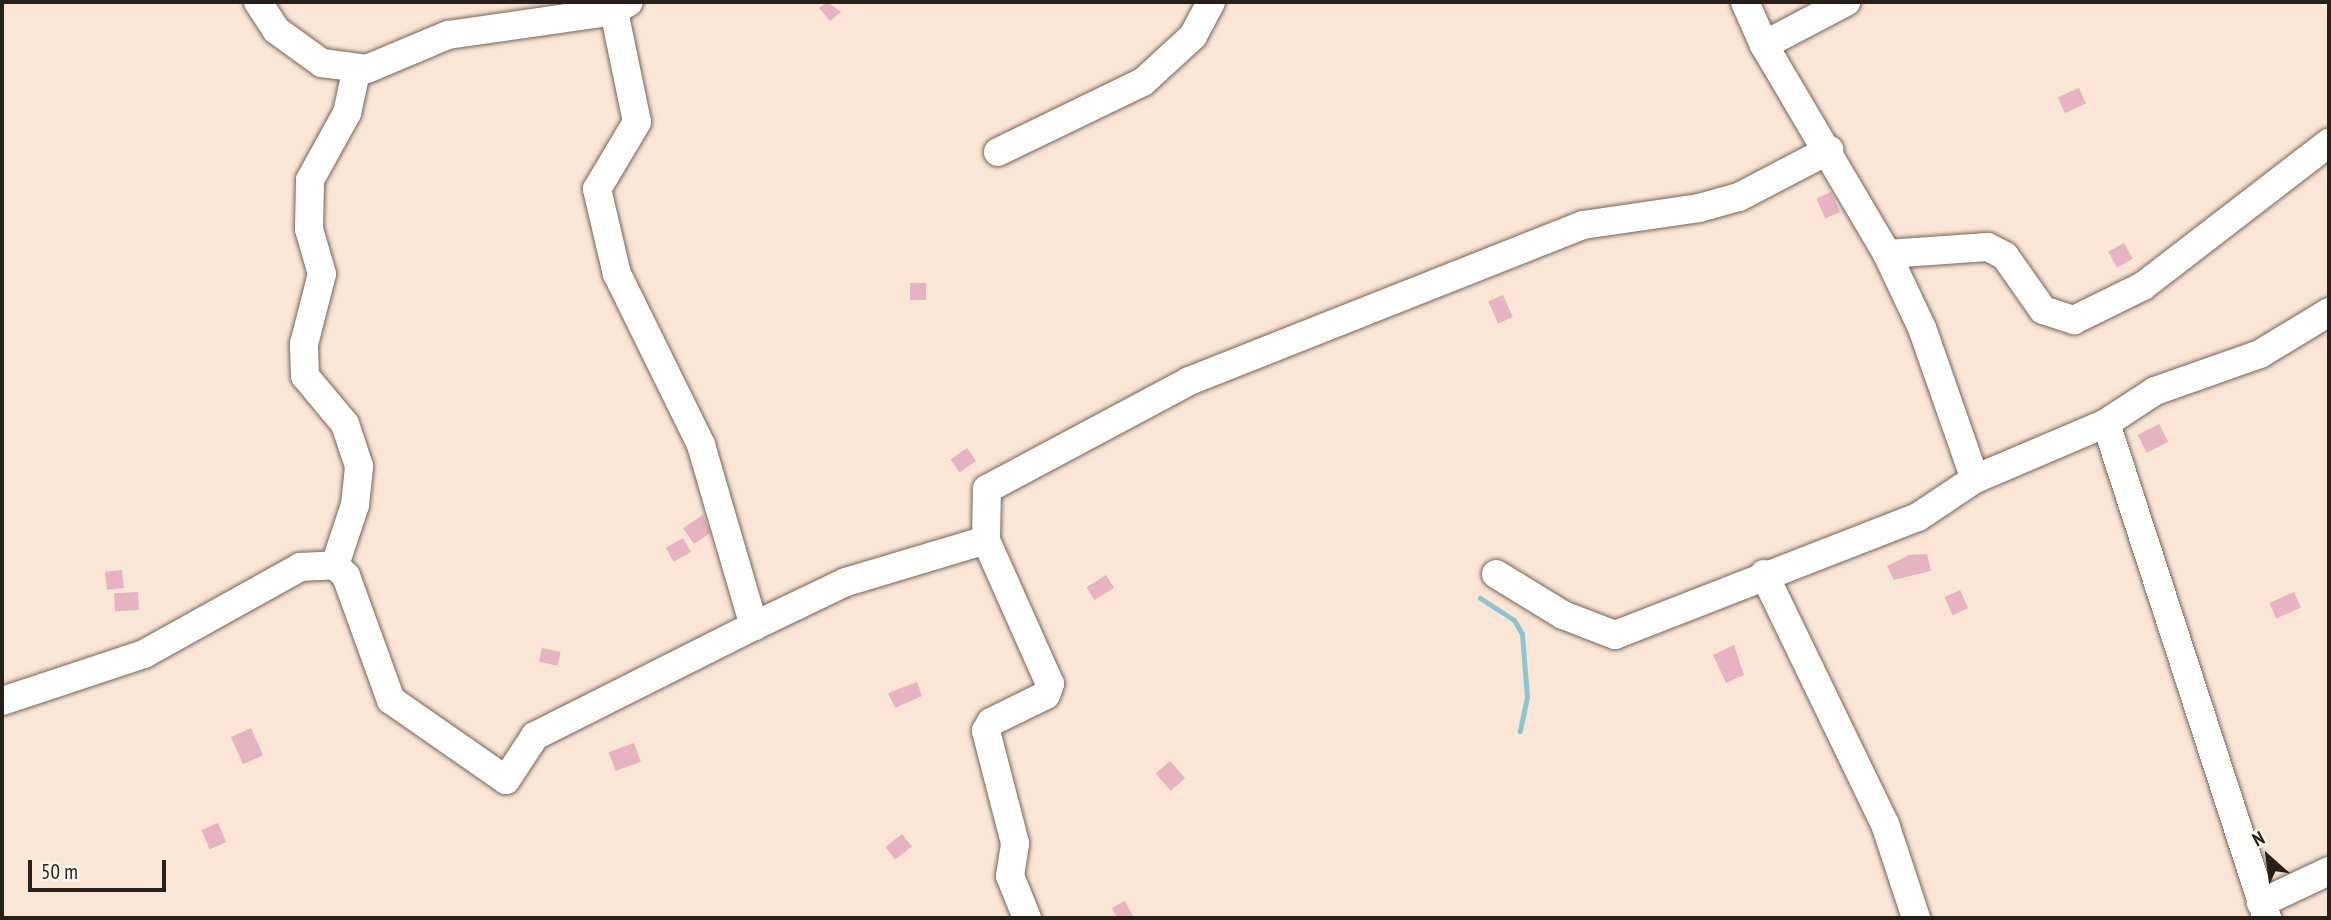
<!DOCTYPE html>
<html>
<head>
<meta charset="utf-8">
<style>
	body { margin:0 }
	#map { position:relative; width:2331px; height:920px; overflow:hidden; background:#fbe5d5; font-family:"PT Sans Narrow",sans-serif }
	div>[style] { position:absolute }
	.stream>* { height:5px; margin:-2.5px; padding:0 2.5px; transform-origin:2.5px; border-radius:2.5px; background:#88c7cf }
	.building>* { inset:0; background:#e7b2c2; transform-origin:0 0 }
	.roads { filter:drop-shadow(0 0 2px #786557) drop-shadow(0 0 2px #786557) }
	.minor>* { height:28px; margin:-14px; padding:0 14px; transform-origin:14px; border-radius:14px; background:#fff }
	span { translate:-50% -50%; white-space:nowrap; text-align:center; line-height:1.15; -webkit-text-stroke:5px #fef5ee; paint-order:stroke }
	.frame { position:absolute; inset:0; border:4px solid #271f19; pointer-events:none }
	.north { position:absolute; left:2233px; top:822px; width:70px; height:70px; -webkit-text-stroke:5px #fef5ee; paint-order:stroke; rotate:332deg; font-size:19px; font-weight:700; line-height:28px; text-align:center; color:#271f19 }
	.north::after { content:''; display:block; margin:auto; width:24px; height:32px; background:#271f19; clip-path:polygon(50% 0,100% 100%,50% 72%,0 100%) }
	.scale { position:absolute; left:28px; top:860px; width:138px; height:32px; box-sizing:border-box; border:4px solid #271f19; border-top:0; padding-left:9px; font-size:21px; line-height:24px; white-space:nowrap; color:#271f19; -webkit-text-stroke:5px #fef5ee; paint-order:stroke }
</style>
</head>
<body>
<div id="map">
	<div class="stream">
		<i style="left:1480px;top:598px;width:40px;rotate:32.9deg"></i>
		<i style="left:1514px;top:620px;width:16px;rotate:60deg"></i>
		<i style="left:1522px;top:634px;width:63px;rotate:85.5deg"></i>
		<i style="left:1527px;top:697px;width:35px;rotate:102deg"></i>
	</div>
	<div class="building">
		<i style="clip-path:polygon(827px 2px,841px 12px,830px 21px,819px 8px)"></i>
		<i style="left:2079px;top:88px;width:17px;height:23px;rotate:66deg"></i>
		<i style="left:1831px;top:192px;width:22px;height:16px;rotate:66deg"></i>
		<i style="left:2124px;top:243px;width:18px;height:18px;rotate:61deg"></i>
		<i style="left:910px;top:283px;width:16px;height:17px"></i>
		<i style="left:1503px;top:295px;width:24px;height:16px;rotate:66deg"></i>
		<i style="left:2159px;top:424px;width:20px;height:24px;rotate:63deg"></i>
		<i style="left:967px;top:448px;width:16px;height:20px;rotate:55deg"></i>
		<i style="clip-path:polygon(703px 515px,710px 533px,694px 544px,683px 528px)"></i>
		<i style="left:683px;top:538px;width:16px;height:20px;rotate:60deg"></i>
		<i style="clip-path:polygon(1927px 554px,1931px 571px,1894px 580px,1887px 566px,1909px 555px)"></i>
		<i style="left:122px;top:570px;width:18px;height:17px;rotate:84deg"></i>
		<i style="left:1106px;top:575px;width:15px;height:23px;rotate:58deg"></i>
		<i style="left:1960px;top:590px;width:20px;height:17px;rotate:66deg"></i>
		<i style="left:138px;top:592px;width:18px;height:24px;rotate:87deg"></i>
		<i style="left:2294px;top:592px;width:17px;height:27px;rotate:66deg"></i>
		<i style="clip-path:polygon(1734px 645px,1744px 675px,1726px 683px,1713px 655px)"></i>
		<i style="left:542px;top:648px;width:19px;height:14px;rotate:12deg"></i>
		<i style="clip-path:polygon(917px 682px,922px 696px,895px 708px,888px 693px)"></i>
		<i style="left:251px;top:728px;width:30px;height:22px;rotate:66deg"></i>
		<i style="left:634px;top:743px;width:20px;height:27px;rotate:70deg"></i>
		<i style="left:1170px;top:761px;width:23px;height:19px;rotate:49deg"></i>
		<i style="left:218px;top:823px;width:21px;height:18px;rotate:67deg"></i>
		<i style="left:902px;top:834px;width:16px;height:21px;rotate:52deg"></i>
		<i style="clip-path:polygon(1125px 901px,1134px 918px,1117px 918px,1112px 908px)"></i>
	</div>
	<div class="roads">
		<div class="minor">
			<i style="left:258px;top:2px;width:33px;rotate:57deg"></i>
			<i style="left:276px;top:30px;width:57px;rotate:35.7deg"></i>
			<i style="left:322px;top:63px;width:45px;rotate:7.6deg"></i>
			<i style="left:367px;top:69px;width:88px;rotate:-22.8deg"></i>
			<i style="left:448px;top:35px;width:168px;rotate:-8.2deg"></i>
			<i style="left:614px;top:11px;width:17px;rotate:-31deg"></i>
			<i style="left:1745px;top:2px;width:47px;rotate:66.2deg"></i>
			<i style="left:1764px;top:45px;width:243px;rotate:59.5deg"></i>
			<i style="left:1887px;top:254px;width:82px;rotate:64.7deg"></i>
			<i style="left:1922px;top:328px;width:160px;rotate:70.7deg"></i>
			<i style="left:614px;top:11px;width:113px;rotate:78.3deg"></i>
			<i style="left:637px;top:122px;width:78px;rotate:120.8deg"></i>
			<i style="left:597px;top:189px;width:87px;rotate:76.8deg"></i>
			<i style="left:617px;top:274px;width:191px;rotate:63.8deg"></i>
			<i style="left:701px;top:445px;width:189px;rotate:73.7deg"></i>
			<i style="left:1764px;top:45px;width:93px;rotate:-27.7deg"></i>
			<i style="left:998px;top:152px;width:161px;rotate:-25.8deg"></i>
			<i style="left:1143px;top:82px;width:68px;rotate:-42.6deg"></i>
			<i style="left:1193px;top:36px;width:38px;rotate:-62deg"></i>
			<i style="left:1887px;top:254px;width:101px;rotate:-4deg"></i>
			<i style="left:1988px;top:247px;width:19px;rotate:28deg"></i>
			<i style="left:2005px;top:256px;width:66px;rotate:54.9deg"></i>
			<i style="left:2043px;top:310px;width:33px;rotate:18deg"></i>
			<i style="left:2074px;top:320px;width:77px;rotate:-26.2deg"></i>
			<i style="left:2143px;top:286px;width:235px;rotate:-37.6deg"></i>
			<i style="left:2106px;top:423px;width:521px;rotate:71.98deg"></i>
			<i style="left:335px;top:565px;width:63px;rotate:-71.6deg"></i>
			<i style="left:355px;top:505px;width:39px;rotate:-84deg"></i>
			<i style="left:359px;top:466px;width:44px;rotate:-108.4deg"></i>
			<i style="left:345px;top:424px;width:62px;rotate:-129.8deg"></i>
			<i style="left:305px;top:376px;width:32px;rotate:-92deg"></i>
			<i style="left:304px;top:344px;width:72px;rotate:-75.6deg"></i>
			<i style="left:322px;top:274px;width:47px;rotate:-106.1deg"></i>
			<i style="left:309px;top:229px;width:49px;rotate:-88.8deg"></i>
			<i style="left:310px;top:180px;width:77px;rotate:-61.1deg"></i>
			<i style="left:347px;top:113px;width:46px;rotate:-77.5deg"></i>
			<i style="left:1496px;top:574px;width:79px;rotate:31.5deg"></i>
			<i style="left:1563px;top:615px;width:56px;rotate:21deg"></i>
			<i style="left:1615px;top:635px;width:325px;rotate:-21.3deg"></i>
			<i style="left:1918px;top:517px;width:69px;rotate:-33.7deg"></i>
			<i style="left:1975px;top:479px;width:142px;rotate:-23.1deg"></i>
			<i style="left:2106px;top:423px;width:59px;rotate:-33.1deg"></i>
			<i style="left:2155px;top:391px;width:111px;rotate:-19.4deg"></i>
			<i style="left:2260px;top:354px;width:81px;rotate:-31.3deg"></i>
			<i style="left:1764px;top:574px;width:278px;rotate:64.2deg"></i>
			<i style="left:1885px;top:824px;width:99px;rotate:71.7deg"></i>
			<i style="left:2px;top:701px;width:150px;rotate:-18.3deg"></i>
			<i style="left:144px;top:654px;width:179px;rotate:-29.1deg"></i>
			<i style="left:300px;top:567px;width:35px;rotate:-3deg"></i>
			<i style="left:335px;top:565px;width:16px;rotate:45deg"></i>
			<i style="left:346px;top:576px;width:132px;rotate:70.1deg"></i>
			<i style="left:391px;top:700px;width:140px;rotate:34.8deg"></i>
			<i style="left:506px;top:780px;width:53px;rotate:-56.6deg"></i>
			<i style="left:535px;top:736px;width:245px;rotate:-26.7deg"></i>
			<i style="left:754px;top:626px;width:102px;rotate:-25.6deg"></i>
			<i style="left:846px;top:582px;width:146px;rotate:-16.7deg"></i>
			<i style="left:2261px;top:903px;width:75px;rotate:-25.2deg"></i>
			<i style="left:1027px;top:918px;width:45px;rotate:-112deg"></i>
			<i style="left:1010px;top:876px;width:33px;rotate:-81deg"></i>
			<i style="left:1015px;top:843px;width:116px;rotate:-104.5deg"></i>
			<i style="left:986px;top:731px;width:10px;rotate:-61deg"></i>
			<i style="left:991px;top:722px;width:61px;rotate:-26.1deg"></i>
			<i style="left:1046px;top:695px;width:12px;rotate:-70deg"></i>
			<i style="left:1050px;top:684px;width:158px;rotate:-114deg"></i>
			<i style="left:986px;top:540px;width:51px;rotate:-88.9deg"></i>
			<i style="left:987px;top:489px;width:229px;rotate:-28.1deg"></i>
			<i style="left:1189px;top:381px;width:424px;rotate:-21.6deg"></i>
			<i style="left:1583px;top:225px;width:117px;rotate:-8.3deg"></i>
			<i style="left:1699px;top:208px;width:41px;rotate:-15.4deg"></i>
			<i style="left:1739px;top:197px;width:102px;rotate:-27.6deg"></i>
		</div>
	</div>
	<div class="frame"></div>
	<div class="north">N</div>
	<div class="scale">50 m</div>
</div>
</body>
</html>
